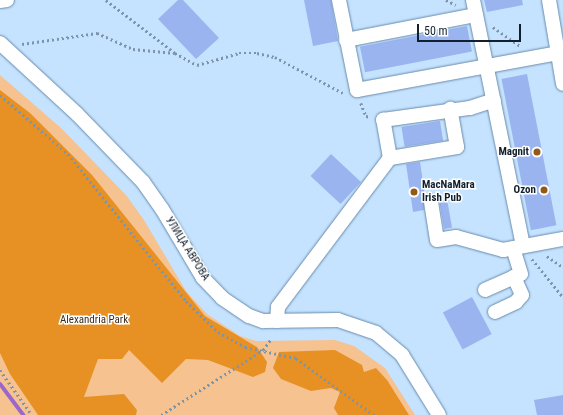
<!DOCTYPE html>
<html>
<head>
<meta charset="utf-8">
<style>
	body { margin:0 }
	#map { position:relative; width:563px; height:415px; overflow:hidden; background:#c5e3ff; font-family:"Roboto Condensed",sans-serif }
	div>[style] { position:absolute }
	.green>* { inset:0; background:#f5c290 }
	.forest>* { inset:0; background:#e79124 }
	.stream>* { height:4px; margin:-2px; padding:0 2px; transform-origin:2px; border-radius:2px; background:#9a67cb }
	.building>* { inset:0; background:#9ab4f0; transform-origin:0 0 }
	.path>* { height:2.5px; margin-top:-1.25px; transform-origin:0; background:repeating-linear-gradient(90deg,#7d94aa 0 2px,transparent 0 5px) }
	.roads { filter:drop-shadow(0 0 1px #688bab) drop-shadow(0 0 1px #688bab) }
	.minor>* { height:14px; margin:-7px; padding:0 7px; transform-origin:7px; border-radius:7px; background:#fff }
	.dots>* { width:11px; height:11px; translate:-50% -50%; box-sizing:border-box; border:2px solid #fff; border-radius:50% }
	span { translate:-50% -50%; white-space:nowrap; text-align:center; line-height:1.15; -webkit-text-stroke:3px #fff; paint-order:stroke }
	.poi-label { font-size:11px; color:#12202d; font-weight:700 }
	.right { translate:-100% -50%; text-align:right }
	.left { translate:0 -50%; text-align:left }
	.street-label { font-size:11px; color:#12202d }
	.park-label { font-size:11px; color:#3c2c1b }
	.scale { position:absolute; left:417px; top:24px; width:104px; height:18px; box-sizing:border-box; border:2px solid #12202d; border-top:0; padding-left:5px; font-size:12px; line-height:14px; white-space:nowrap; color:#12202d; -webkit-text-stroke:3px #fff; paint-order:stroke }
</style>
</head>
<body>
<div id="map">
	<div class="green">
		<i style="clip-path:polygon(0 75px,61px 128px,126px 195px,144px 220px,186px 291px,207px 314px,240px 336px,256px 341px,335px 340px,354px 346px,385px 368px,415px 415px,0 415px)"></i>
	</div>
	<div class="forest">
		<i style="clip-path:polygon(0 90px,30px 113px,92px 175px,205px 316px,257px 347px,267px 362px,265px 372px,253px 377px,208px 360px,186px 359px,162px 383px,129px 350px,122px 359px,98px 359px,84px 397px,124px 394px,137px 410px,136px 415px,38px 415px,10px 374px,0 353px)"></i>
		<i style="clip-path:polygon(335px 350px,362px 365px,364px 372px,376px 368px,387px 380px,409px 415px,338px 415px,334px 408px,340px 392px,331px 388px,311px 391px,281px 379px,273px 368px,279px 352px)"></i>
	</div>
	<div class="stream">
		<i style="left:0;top:384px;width:39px;rotate:53deg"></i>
	</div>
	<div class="building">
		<i style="clip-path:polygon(178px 0,183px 0,219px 38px,196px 59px,158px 19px)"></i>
		<i style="clip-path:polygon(304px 0,331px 0,338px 41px,313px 46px)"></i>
		<i style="clip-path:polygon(484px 0,522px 0,523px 5px,487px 12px)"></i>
		<i style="left:467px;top:26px;width:26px;height:109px;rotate:79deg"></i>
		<i style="left:527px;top:74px;width:154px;height:26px;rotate:79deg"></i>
		<i style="left:440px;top:121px;width:20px;height:39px;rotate:81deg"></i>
		<i style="left:331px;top:154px;width:41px;height:30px;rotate:43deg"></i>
		<i style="clip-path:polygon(420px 162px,425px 196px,424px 210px,413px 212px,406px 164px)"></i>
		<i style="left:447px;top:199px;width:29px;height:8px;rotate:80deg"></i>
		<i style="left:472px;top:297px;width:42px;height:33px;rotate:62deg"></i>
		<i style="clip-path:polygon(563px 395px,563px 415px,537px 415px,534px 400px)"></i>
	</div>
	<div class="path">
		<i style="left:106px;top:0;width:87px;rotate:37.5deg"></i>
		<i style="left:446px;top:0;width:11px;rotate:27deg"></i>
		<i style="left:493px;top:27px;width:33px;rotate:35deg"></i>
		<i style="left:22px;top:44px;width:76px;rotate:-8.3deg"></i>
		<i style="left:97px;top:33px;width:39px;rotate:24deg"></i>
		<i style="left:133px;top:49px;width:42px;rotate:5.4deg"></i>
		<i style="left:175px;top:53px;width:25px;rotate:29deg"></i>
		<i style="left:197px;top:65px;width:44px;rotate:-15.9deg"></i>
		<i style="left:239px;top:53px;width:18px"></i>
		<i style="left:257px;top:53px;width:18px;rotate:13deg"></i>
		<i style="left:275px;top:57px;width:77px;rotate:27.9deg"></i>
		<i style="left:0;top:95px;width:90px;rotate:40.9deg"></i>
		<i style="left:68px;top:154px;width:189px;rotate:51.2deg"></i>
		<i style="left:186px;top:301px;width:45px;rotate:44.1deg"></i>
		<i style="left:218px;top:332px;width:31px;rotate:29deg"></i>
		<i style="left:245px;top:347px;width:52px;rotate:12.2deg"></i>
		<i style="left:296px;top:358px;width:97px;rotate:36.2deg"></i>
		<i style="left:361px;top:103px;width:14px;rotate:69deg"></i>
		<i style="left:366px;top:116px;width:5px;rotate:11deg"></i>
		<i style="left:547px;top:256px;width:19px;rotate:35deg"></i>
		<i style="left:532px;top:259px;width:49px;rotate:50.8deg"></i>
		<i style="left:0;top:370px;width:55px;rotate:54.6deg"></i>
		<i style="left:161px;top:415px;width:121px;rotate:-32.5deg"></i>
		<i style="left:263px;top:350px;width:14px;rotate:-54deg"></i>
	</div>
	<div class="roads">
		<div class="minor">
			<i style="left:339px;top:0;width:92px;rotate:78.7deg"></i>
			<i style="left:357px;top:90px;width:204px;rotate:-10.4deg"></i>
			<i style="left:473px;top:0;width:250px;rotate:78.5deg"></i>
			<i style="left:549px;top:0;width:85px;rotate:80.5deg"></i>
			<i style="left:0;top:1px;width:7px;rotate:-8deg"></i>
			<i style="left:346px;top:40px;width:132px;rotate:-10.9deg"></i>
			<i style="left:0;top:43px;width:105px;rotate:42.7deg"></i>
			<i style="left:77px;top:114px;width:95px;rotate:45.9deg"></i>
			<i style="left:143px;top:182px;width:33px;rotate:55deg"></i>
			<i style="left:162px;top:209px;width:80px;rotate:59.3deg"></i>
			<i style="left:203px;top:278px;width:28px;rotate:46deg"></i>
			<i style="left:222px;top:298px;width:32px;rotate:34deg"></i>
			<i style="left:249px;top:316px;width:15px;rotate:20deg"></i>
			<i style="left:263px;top:321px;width:75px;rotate:-0.8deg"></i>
			<i style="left:338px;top:320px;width:40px;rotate:18.9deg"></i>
			<i style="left:376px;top:333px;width:34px;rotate:40deg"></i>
			<i style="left:402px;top:355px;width:70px;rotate:58.3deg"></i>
			<i style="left:390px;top:158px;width:68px;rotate:-9.3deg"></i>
			<i style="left:457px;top:147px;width:39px;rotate:-100deg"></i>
			<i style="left:431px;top:202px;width:38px;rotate:81deg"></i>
			<i style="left:437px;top:240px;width:19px;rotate:-9deg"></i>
			<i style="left:456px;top:237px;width:49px;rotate:15.5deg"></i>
			<i style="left:503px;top:250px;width:61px;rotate:-10.4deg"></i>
			<i style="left:485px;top:290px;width:39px;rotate:-24deg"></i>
			<i style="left:521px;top:274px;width:27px;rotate:-107deg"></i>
			<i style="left:495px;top:312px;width:23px;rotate:-25deg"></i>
			<i style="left:516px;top:302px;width:9px;rotate:-49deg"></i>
			<i style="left:522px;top:295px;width:20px;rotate:-114deg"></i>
			<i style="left:277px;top:321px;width:14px;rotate:-86deg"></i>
			<i style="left:278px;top:307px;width:186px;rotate:-53.1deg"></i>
			<i style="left:390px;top:158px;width:39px;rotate:-100deg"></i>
			<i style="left:383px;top:120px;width:88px;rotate:-7.9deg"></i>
			<i style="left:470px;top:108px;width:25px;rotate:-18deg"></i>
		</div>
	</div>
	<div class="dots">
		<i style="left:537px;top:152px;background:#925b14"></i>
		<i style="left:544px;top:190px;background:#925b14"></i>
		<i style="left:414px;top:192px;background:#925b14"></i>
	</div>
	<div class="poi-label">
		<span class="right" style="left:529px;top:152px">Magnit</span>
		<span class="left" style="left:422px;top:192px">MacNaMara<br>Irish Pub</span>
		<span class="right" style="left:536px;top:190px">Ozon</span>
	</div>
	<div class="street-label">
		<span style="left:187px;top:249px;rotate:58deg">УЛИЦА АВРОВА</span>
	</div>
	<div class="park-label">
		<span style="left:94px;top:320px">Alexandria Park</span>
	</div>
	<div class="scale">50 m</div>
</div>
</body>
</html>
